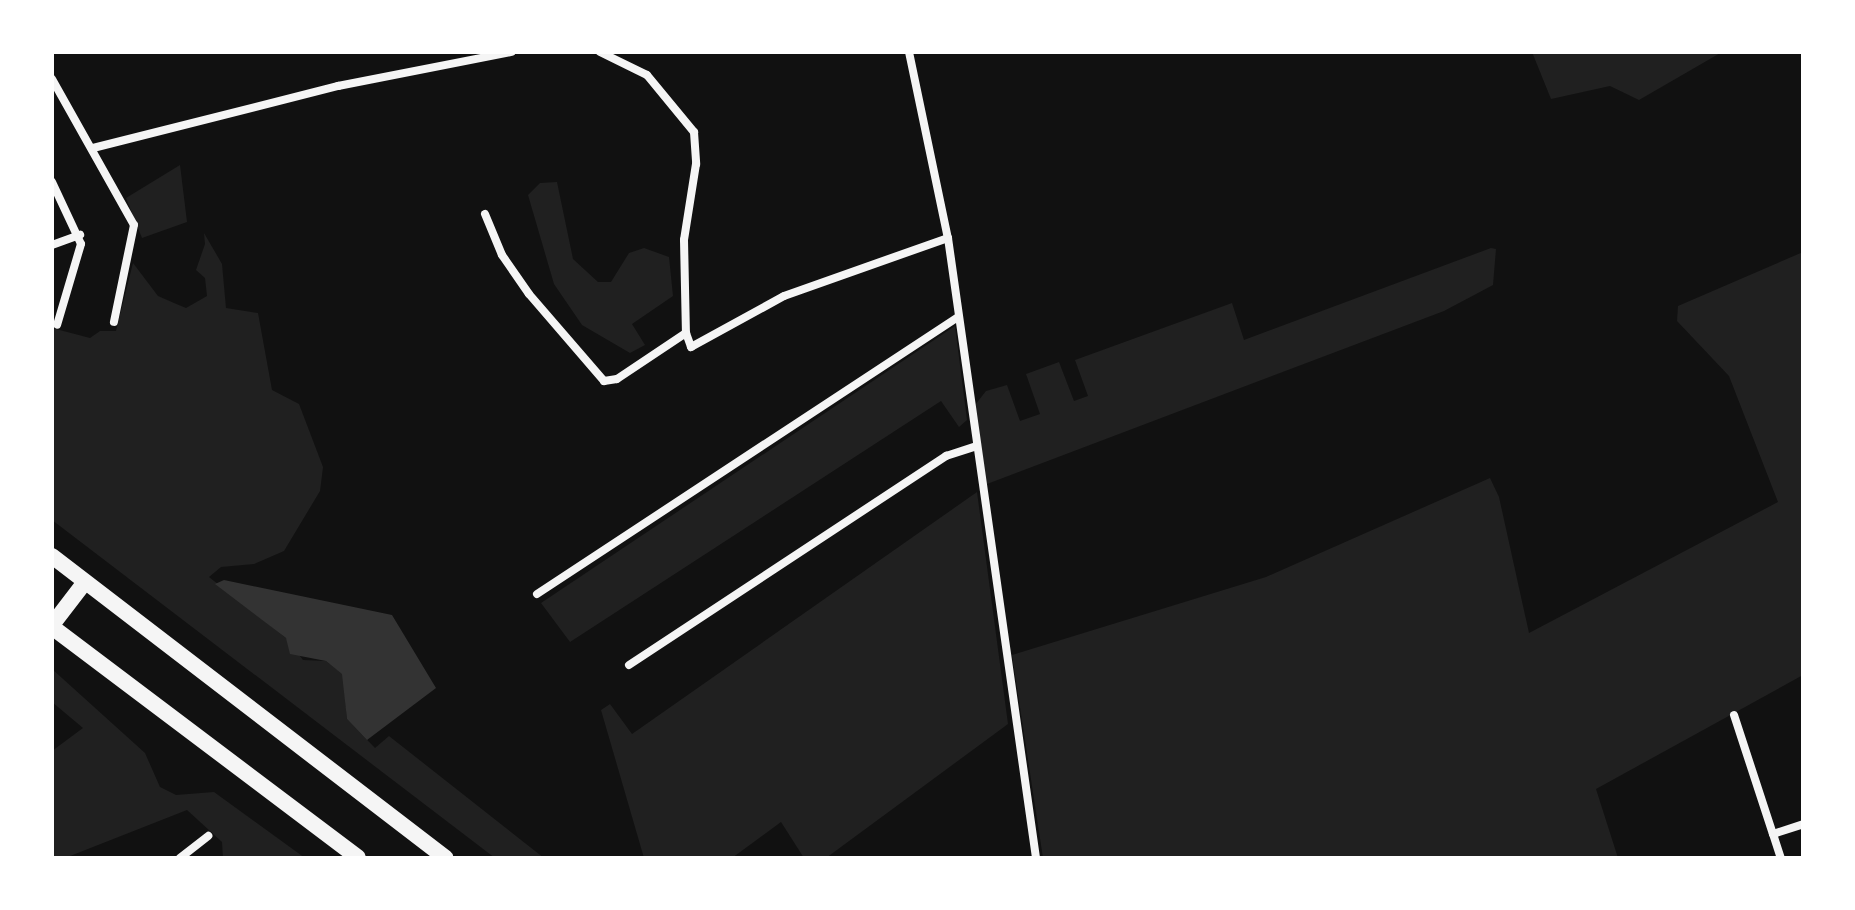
<!DOCTYPE html>
<html>
<head>
<meta charset="utf-8">
<style>
	body { margin:0 }
	#map { position:relative; width:1855px; height:910px; overflow:hidden; background:#111; font-family:"Nunito Sans",sans-serif }
	div>[style] { position:absolute }
	.green>* { inset:0; background:#202020 }
	.water>* { inset:0; background:#333 }
	.minor>* { height:8px; margin:-4px; padding:0 4px; transform-origin:4px; border-radius:4px; background:#f5f5f5 }
	.motorway>* { height:16px; margin:-8px; padding:0 8px; transform-origin:8px; border-radius:8px; background:#f5f5f5 }
	span { translate:-50% -50%; white-space:nowrap; text-align:center; line-height:1.15; -webkit-text-stroke:8px #fff; paint-order:stroke }
	.frame { position:absolute; inset:0; border:54px solid #fff; pointer-events:none }
</style>
</head>
<body>
<div id="map">
	<div class="green">
		<i style="clip-path:polygon(1532px 52px,1722px 52px,1639px 100px,1610px 86px,1551px 99px)"></i>
		<i style="clip-path:polygon(180px 165px,187px 222px,142px 238px,126px 198px)"></i>
		<i style="clip-path:polygon(557px 182px,573px 259px,598px 282px,611px 282px,629px 253px,644px 248px,669px 257px,673px 296px,632px 324px,645px 345px,630px 353px,582px 325px,554px 284px,528px 195px,540px 183px)"></i>
		<i style="clip-path:polygon(204px 233px,222px 264px,226px 308px,258px 313px,272px 390px,299px 404px,323px 467px,320px 491px,284px 551px,254px 564px,221px 567px,209px 577px,286px 638px,303px 660px,326px 661px,343px 674px,347px 719px,375px 748px,389px 736px,544px 858px,495px 858px,52px 520px,52px 328px,90px 338px,100px 331px,116px 331px,133px 263px,158px 296px,174px 303px,186px 308px,207px 296px,205px 278px,196px 270px,205px 244px)"></i>
		<i style="clip-path:polygon(1491px 248px,1496px 249px,1493px 285px,1444px 311px,987px 484px,975px 405px,986px 391px,1007px 385px,1020px 421px,1040px 414px,1026px 374px,1059px 362px,1074px 401px,1088px 396px,1075px 360px,1232px 303px,1244px 340px)"></i>
		<i style="clip-path:polygon(1803px 252px,1803px 675px,1596px 789px,1618px 858px,1043px 858px,1012px 655px,1266px 577px,1490px 478px,1499px 497px,1529px 633px,1778px 502px,1729px 376px,1677px 321px,1678px 306px)"></i>
		<i style="clip-path:polygon(955px 326px,967px 420px,959px 427px,941px 401px,570px 642px,541px 603px)"></i>
		<i style="clip-path:polygon(977px 492px,1008px 724px,826px 858px,804px 858px,781px 822px,732px 858px,644px 858px,601px 710px,610px 704px,632px 734px)"></i>
		<i style="clip-path:polygon(52px 669px,145px 753px,160px 787px,176px 795px,214px 792px,305px 858px,223px 858px,222px 842px,187px 810px,65px 858px,52px 858px,52px 751px,83px 728px,52px 702px)"></i>
	</div>
	<div class="water">
		<i style="clip-path:polygon(224px 580px,392px 615px,436px 688px,367px 740px,347px 719px,342px 674px,326px 661px,290px 654px,286px 638px,215px 584px)"></i>
	</div>
	<div class="minor">
		<i style="left:600px;top:52px;width:52px;rotate:26.1deg"></i>
		<i style="left:647px;top:75px;width:74px;rotate:50.5deg"></i>
		<i style="left:694px;top:132px;width:32px;rotate:86deg"></i>
		<i style="left:696px;top:164px;width:77px;rotate:99deg"></i>
		<i style="left:684px;top:240px;width:93px;rotate:88.8deg"></i>
		<i style="left:686px;top:333px;width:15px;rotate:70deg"></i>
		<i style="left:691px;top:347px;width:106px;rotate:-28.7deg"></i>
		<i style="left:784px;top:296px;width:174px;rotate:-19.5deg"></i>
		<i style="left:909px;top:52px;width:190px;rotate:78.2deg"></i>
		<i style="left:948px;top:238px;width:626px;rotate:81.92deg"></i>
		<i style="left:52px;top:79px;width:167px;rotate:60.7deg"></i>
		<i style="left:134px;top:225px;width:99px;rotate:101.7deg"></i>
		<i style="left:93px;top:148px;width:253px;rotate:-14.2deg"></i>
		<i style="left:338px;top:86px;width:177px;rotate:-11.1deg"></i>
		<i style="left:52px;top:182px;width:68px;rotate:64.9deg"></i>
		<i style="left:81px;top:244px;width:84px;rotate:106.5deg"></i>
		<i style="left:485px;top:214px;width:44px;rotate:67.5deg"></i>
		<i style="left:502px;top:255px;width:47px;rotate:55.3deg"></i>
		<i style="left:529px;top:294px;width:115px;rotate:49.2deg"></i>
		<i style="left:604px;top:381px;width:13px;rotate:-9deg"></i>
		<i style="left:617px;top:379px;width:83px;rotate:-33.7deg"></i>
		<i style="left:52px;top:245px;width:30px;rotate:-20deg"></i>
		<i style="left:537px;top:594px;width:504px;rotate:-33.34deg"></i>
		<i style="left:629px;top:665px;width:380px;rotate:-33.4deg"></i>
		<i style="left:946px;top:456px;width:32px;rotate:-18deg"></i>
		<i style="left:1734px;top:715px;width:125px;rotate:71.9deg"></i>
		<i style="left:1773px;top:834px;width:32px;rotate:-18deg"></i>
		<i style="left:1773px;top:834px;width:25px;rotate:72deg"></i>
		<i style="left:180px;top:858px;width:36px;rotate:-38deg"></i>
	</div>
	<div class="motorway">
		<i style="left:52px;top:556px;width:496px;rotate:37.5deg"></i>
		<i style="left:52px;top:625px;width:54px;rotate:-52.5deg"></i>
		<i style="left:52px;top:627px;width:383px;rotate:37deg"></i>
	</div>
	<div class="frame"></div>
</div>
</body>
</html>
